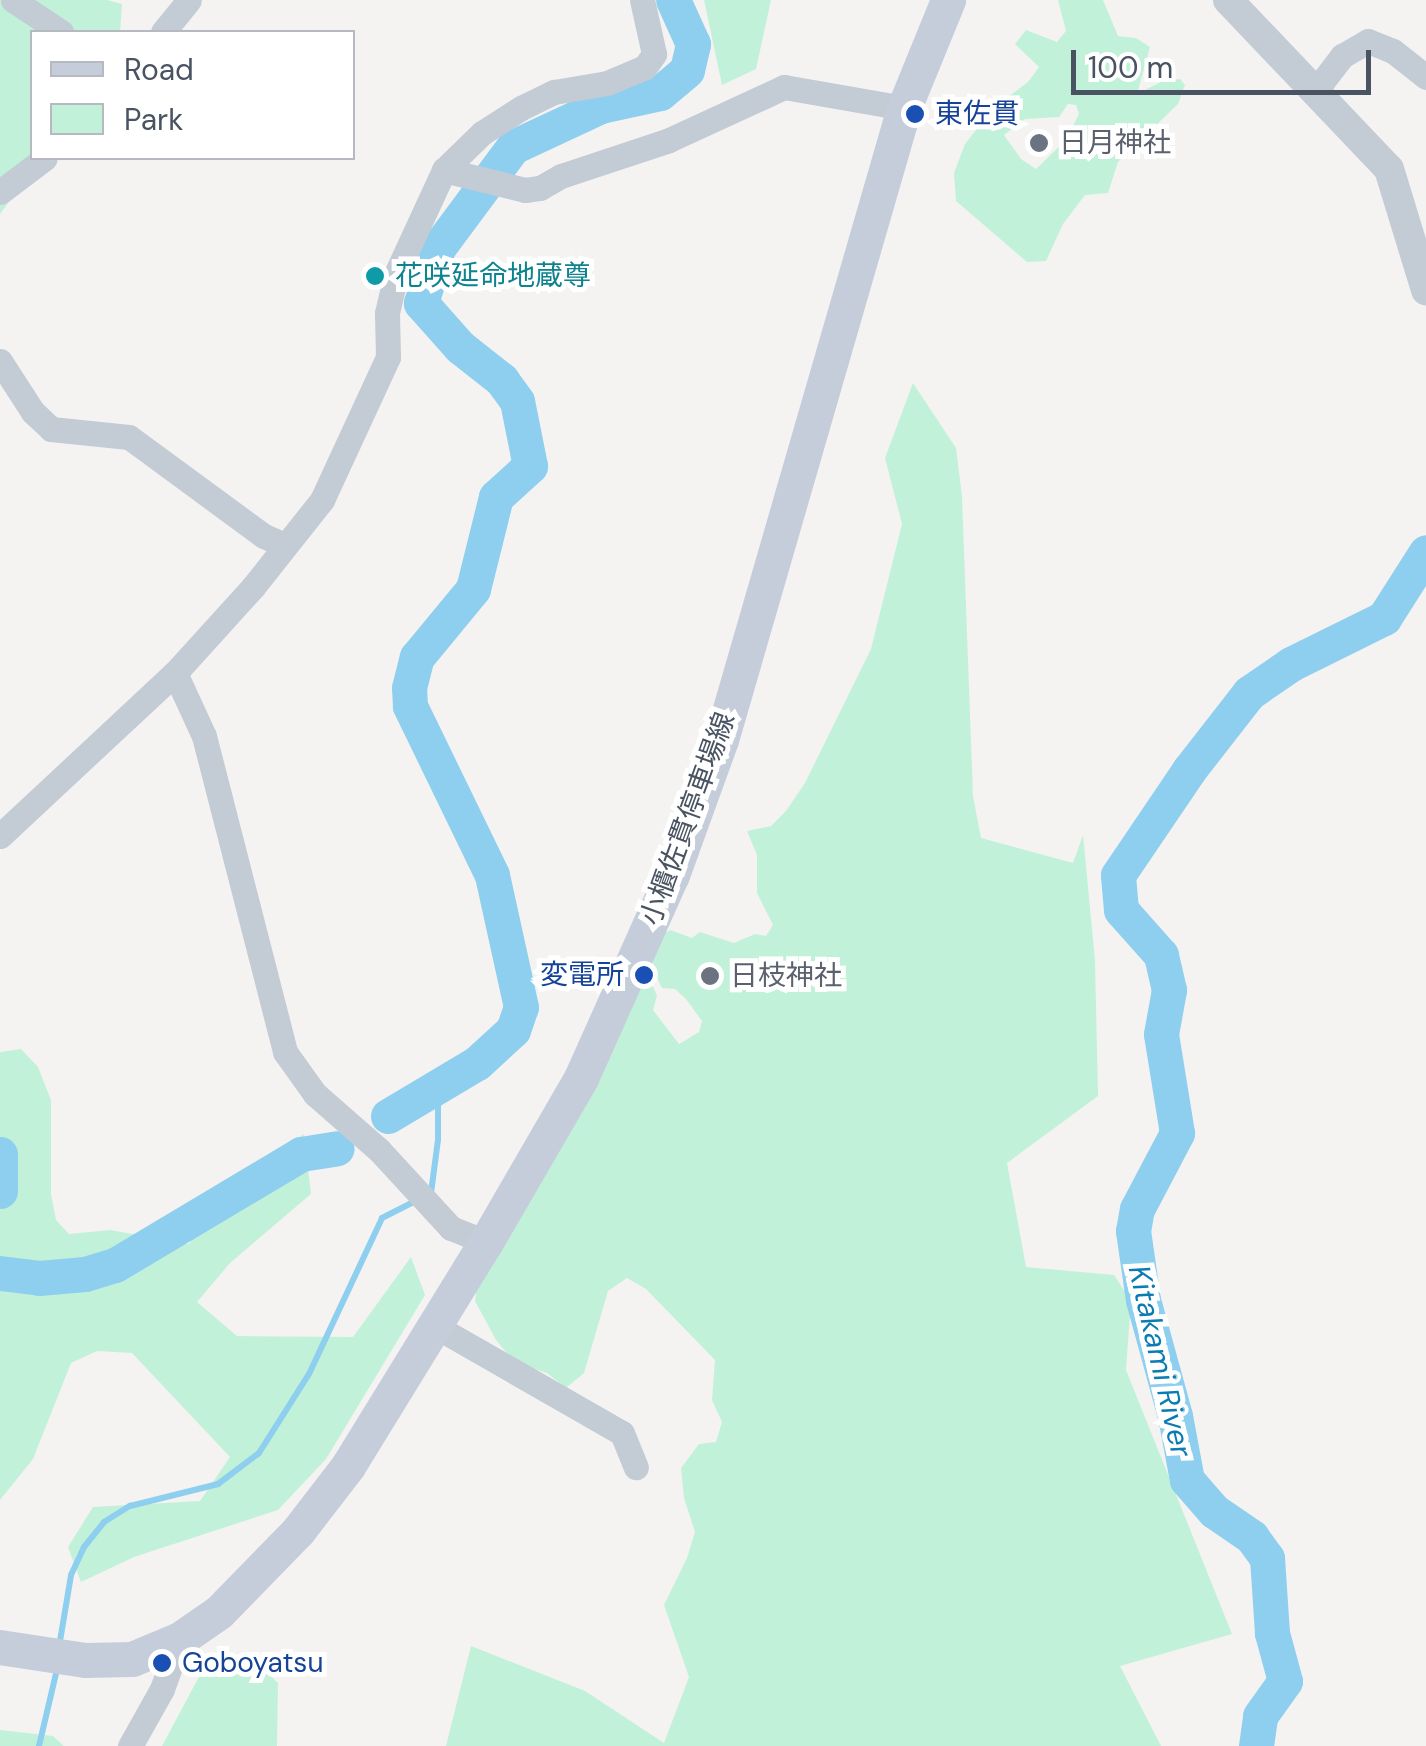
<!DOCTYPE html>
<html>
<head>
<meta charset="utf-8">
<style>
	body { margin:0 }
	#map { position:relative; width:1426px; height:1746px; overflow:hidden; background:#f4f3f2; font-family:"DM Sans","Noto Sans JP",sans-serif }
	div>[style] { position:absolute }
	.green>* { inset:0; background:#c2f1da }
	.stream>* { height:6px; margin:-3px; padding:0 3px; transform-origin:3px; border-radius:3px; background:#8ecfef }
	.river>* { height:35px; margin:-17.5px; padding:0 17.5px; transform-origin:17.5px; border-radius:17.5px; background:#8ecfef }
	.minor>* { height:25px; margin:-12.5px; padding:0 12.5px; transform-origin:12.5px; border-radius:12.5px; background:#c3cbd4 }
	.tertiary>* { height:30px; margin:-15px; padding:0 15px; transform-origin:15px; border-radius:15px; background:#c3cbd4 }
	.secondary>* { height:35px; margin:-17.5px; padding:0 17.5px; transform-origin:17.5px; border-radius:17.5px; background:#c5cddb }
	.dots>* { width:28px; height:28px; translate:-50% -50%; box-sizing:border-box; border:5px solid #fff; border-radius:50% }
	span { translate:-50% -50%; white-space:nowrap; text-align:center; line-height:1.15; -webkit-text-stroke:10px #fff; paint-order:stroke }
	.transit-label { font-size:28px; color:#164399 }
	.left { translate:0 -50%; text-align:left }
	.right { translate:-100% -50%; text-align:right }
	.worship-label { font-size:28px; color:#5b616d }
	.culture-label { font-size:28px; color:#0d838f }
	.street-label { font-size:28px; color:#495361 }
	.water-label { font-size:30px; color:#0a7cb3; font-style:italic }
	.legend { position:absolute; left:30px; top:30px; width:325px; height:130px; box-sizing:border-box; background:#fff; border:2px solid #b6bac0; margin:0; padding:12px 18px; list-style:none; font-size:30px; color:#495361 }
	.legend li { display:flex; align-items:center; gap:20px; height:50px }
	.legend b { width:50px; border:2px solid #b6bac0 }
	.scale { position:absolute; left:1071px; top:50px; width:300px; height:45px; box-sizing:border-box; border:5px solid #495361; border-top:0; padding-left:12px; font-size:30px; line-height:35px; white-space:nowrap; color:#495361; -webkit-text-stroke:8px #fff; paint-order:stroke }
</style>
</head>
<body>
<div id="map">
	<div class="green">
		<i style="clip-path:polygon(0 0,107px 0,122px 4px,120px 32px,32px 32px,34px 168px,0 214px)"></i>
		<i style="clip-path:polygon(704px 0,771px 0,756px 69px,722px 85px)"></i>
		<i style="clip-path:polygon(evenodd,1058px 0,1103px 0,1118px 36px,1136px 38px,1150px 47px,1137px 94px,1163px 81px,1180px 79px,1185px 85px,1178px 104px,1118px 162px,1108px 193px,1085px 195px,1063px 224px,1046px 261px,1027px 262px,956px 201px,954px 173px,965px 144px,993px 108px,1028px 82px,1039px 67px,1015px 44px,1026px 30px,1057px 42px,1066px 31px,1058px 0,1068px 104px,1076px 105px,1079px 114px,1066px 140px,1036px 169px,1021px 159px,1004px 135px,1025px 119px,1059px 117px,1068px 104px)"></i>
		<i style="clip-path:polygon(913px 383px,956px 448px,962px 496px,973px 796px,981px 838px,1073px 863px,1083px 835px,1095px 960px,1098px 1096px,1007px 1163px,1026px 1267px,1114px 1275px,1131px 1301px,1126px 1370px,1232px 1634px,1120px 1666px,1161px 1746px,446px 1746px,471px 1646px,585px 1691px,664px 1743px,689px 1677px,664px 1605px,687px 1558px,695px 1532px,684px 1498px,681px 1468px,699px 1444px,716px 1442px,722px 1422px,712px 1400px,715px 1360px,646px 1289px,627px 1278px,608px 1291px,584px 1373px,566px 1388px,547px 1373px,514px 1362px,496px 1340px,475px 1301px,478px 1277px,638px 975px,648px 975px,657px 996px,653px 1010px,679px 1044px,699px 1032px,702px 1021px,686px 999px,675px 989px,662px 988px,655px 974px,650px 949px,660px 936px,670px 930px,692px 938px,700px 932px,734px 943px,755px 934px,766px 936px,773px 925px,757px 893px,757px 855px,747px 831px,771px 826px,786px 811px,805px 783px,871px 649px,902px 524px,885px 458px)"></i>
		<i style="clip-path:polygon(21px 1049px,38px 1067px,51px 1100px,51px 1194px,56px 1220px,69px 1234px,110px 1230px,189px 1244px,225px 1184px,304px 1134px,311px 1194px,230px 1263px,197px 1302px,237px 1336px,353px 1337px,411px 1257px,425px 1295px,326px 1459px,278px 1510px,134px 1557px,81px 1582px,68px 1547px,93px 1507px,200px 1501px,230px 1457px,132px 1353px,97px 1351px,71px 1363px,33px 1459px,0 1500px,0 1052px)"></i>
		<i style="clip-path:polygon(209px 1658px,259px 1664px,278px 1683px,277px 1746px,162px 1746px)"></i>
		<i style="clip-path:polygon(0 1730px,53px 1736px,64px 1746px,0 1746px)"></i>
	</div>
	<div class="stream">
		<i style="left:431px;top:1193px;width:53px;rotate:-82.5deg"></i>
		<i style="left:438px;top:1140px;width:54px;rotate:-90deg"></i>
		<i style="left:59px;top:1647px;width:73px;rotate:-80.5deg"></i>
		<i style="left:71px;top:1575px;width:31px;rotate:-65deg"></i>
		<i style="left:84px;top:1547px;width:32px;rotate:-51deg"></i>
		<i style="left:104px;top:1522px;width:31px;rotate:-32deg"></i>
		<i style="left:130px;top:1506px;width:91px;rotate:-14deg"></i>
		<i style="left:218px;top:1484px;width:51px;rotate:-37.1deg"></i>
		<i style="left:259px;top:1453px;width:93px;rotate:-57.7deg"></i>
		<i style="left:309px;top:1374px;width:172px;rotate:-64.9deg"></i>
		<i style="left:382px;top:1218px;width:37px;rotate:-27deg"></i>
		<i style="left:39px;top:1746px;width:79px;rotate:-76.8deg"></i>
	</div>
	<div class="river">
		<i style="left:388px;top:1116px;width:104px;rotate:-30.8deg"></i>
		<i style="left:477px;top:1063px;width:49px;rotate:-42.5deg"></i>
		<i style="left:513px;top:1030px;width:24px;rotate:-71deg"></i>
		<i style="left:521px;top:1007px;width:135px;rotate:-102.4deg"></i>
		<i style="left:492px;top:875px;width:188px;rotate:-115.9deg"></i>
		<i style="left:410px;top:706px;width:18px;rotate:-93deg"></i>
		<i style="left:409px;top:688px;width:32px;rotate:-76deg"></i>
		<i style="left:417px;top:657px;width:88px;rotate:-50.5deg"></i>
		<i style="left:473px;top:589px;width:95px;rotate:-76deg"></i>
		<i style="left:496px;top:497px;width:46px;rotate:-42.4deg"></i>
		<i style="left:530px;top:466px;width:66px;rotate:-101.3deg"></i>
		<i style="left:517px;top:401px;width:26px;rotate:-126deg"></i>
		<i style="left:502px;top:380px;width:53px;rotate:-141.8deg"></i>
		<i style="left:460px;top:347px;width:59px;rotate:-131.6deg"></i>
		<i style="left:421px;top:303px;width:58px;rotate:-72.8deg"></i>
		<i style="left:438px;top:248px;width:126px;rotate:-53.4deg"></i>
		<i style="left:513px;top:147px;width:97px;rotate:-25deg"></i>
		<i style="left:601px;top:106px;width:60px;rotate:-12.4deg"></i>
		<i style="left:660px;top:93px;width:35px;rotate:-40deg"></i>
		<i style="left:687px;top:70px;width:27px;rotate:-77deg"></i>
		<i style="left:693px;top:44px;width:48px;rotate:-114.4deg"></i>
		<i style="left:0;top:1154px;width:37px;rotate:90deg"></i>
		<i style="left:0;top:1273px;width:39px;rotate:7deg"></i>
		<i style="left:39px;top:1278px;width:46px;rotate:-5deg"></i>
		<i style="left:85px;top:1274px;width:31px;rotate:-17deg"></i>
		<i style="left:115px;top:1265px;width:217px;rotate:-30.8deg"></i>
		<i style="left:301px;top:1154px;width:36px;rotate:-9deg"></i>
		<i style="left:1256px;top:1746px;width:30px;rotate:-82deg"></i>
		<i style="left:1260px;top:1716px;width:43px;rotate:-54.5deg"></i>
		<i style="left:1285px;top:1681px;width:50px;rotate:-105.2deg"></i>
		<i style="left:1272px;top:1633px;width:75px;rotate:-93.8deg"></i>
		<i style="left:1267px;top:1558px;width:26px;rotate:-126deg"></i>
		<i style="left:1252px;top:1537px;width:46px;rotate:-145.6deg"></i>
		<i style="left:1214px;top:1511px;width:41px;rotate:-131.1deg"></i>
		<i style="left:1187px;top:1480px;width:65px;rotate:-100.6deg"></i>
		<i style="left:1175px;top:1416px;width:120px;rotate:-105.4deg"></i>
		<i style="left:1143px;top:1300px;width:70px;rotate:-98.2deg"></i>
		<i style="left:1133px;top:1231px;width:22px;rotate:-80deg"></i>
		<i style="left:1137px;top:1209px;width:86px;rotate:-62.2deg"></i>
		<i style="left:1177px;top:1133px;width:100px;rotate:-99.2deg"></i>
		<i style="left:1161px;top:1034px;width:45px;rotate:-79.7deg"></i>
		<i style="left:1169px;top:990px;width:36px;rotate:-103deg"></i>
		<i style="left:1161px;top:955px;width:60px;rotate:-131.6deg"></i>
		<i style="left:1121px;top:910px;width:35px;rotate:-95deg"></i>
		<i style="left:1118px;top:875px;width:127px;rotate:-55.9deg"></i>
		<i style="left:1189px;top:770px;width:98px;rotate:-52.1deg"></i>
		<i style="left:1249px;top:693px;width:51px;rotate:-34.6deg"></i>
		<i style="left:1291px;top:664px;width:104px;rotate:-26.3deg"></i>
		<i style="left:1384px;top:618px;width:78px;rotate:-57.5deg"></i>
	</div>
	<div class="minor">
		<i style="left:13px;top:0;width:58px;rotate:33.7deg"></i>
		<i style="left:163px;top:32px;width:41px;rotate:-50.9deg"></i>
		<i style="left:1316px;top:90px;width:43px;rotate:-52.6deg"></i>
		<i style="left:1342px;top:56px;width:30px;rotate:-30deg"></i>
		<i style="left:1368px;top:41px;width:27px;rotate:22deg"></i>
		<i style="left:1393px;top:51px;width:42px;rotate:38.2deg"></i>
		<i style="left:444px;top:170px;width:83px;rotate:13.9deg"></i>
		<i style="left:525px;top:190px;width:15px;rotate:-8deg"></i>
		<i style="left:540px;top:188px;width:24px;rotate:-30deg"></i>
		<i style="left:561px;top:176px;width:114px;rotate:-18.4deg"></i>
		<i style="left:669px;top:140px;width:127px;rotate:-24.7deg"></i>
		<i style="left:784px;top:87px;width:122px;rotate:9.9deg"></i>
		<i style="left:0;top:192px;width:56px;rotate:-37.1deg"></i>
		<i style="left:0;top:361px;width:61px;rotate:57.1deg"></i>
		<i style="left:33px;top:412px;width:25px;rotate:43deg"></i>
		<i style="left:51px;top:429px;width:78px;rotate:5.9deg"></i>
		<i style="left:129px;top:437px;width:167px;rotate:36.3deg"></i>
		<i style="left:264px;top:536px;width:22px;rotate:24deg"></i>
		<i style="left:175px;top:673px;width:69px;rotate:65.3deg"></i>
		<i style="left:204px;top:736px;width:326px;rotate:75.6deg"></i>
		<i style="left:285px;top:1052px;width:52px;rotate:54.5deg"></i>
		<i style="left:315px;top:1094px;width:85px;rotate:41.2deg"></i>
		<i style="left:379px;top:1150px;width:106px;rotate:47.3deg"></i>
		<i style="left:451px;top:1228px;width:38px;rotate:22deg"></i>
		<i style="left:0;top:836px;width:239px;rotate:-43deg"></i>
		<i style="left:175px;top:673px;width:116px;rotate:-47.8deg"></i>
		<i style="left:253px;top:587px;width:111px;rotate:-51.6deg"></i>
		<i style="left:322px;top:500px;width:157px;rotate:-65.2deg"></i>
		<i style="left:388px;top:357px;width:44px;rotate:-91.3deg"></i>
		<i style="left:387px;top:313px;width:40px;rotate:-77deg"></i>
		<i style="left:396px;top:274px;width:115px;rotate:-65.2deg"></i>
		<i style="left:444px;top:170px;width:53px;rotate:-44.2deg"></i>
		<i style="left:482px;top:133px;width:46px;rotate:-32.7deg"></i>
		<i style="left:521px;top:108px;width:37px;rotate:-26deg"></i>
		<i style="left:554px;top:92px;width:54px;rotate:-9.6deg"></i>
		<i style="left:607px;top:83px;width:41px;rotate:-22.8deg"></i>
		<i style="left:645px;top:67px;width:16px;rotate:-55deg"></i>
		<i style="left:654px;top:54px;width:55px;rotate:-102.5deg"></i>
		<i style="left:435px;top:1326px;width:215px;rotate:29.8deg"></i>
		<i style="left:622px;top:1433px;width:37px;rotate:68deg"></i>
		<i style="left:130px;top:1746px;width:65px;rotate:-60.7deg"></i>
		<i style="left:162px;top:1689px;width:53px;rotate:-70.2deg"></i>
	</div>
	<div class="tertiary">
		<i style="left:1228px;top:0;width:233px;rotate:46.4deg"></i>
		<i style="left:1389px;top:169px;width:127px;rotate:73deg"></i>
	</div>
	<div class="secondary">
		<i style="left:0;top:1647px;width:86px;rotate:8.7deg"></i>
		<i style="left:85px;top:1660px;width:47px;rotate:-1.2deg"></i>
		<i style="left:132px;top:1659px;width:52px;rotate:-22.6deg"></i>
		<i style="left:180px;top:1639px;width:47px;rotate:-34.7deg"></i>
		<i style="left:219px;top:1612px;width:113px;rotate:-45.7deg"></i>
		<i style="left:298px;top:1531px;width:82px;rotate:-52.4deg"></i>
		<i style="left:348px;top:1466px;width:263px;rotate:-58.4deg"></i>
		<i style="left:486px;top:1242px;width:190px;rotate:-59.9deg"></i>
		<i style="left:581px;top:1078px;width:222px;rotate:-65.9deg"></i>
		<i style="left:672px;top:875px;width:144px;rotate:-70.1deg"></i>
		<i style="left:721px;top:740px;width:658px;rotate:-73.85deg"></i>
		<i style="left:904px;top:108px;width:117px;rotate:-67.8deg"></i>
	</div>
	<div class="dots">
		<i style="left:915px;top:114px;background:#1a4fb4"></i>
		<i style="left:1039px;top:143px;background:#6b7280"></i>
		<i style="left:375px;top:276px;background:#0f9aa8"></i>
		<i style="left:644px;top:975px;background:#1a4fb4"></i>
		<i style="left:710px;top:976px;background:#6b7280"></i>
		<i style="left:162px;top:1663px;background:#1a4fb4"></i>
	</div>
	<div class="transit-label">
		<span class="left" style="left:935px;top:114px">東佐貫</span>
		<span class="right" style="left:624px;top:975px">変電所</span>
		<span class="left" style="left:182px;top:1663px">Goboyatsu</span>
	</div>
	<div class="worship-label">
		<span class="left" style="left:1059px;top:143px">日月神社</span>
		<span class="left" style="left:730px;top:976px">日枝神社</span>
	</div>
	<div class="culture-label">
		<span class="left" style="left:395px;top:276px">花咲延命地蔵尊</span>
	</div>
	<div class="street-label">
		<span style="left:688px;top:819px;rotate:-70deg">小櫃佐貫停車場線</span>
	</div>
	<div class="water-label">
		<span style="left:1160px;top:1361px;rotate:77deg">Kitakami River</span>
	</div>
	<ul class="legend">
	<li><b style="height:12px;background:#c5cddb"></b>Road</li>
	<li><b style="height:28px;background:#c2f1da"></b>Park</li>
	</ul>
	<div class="scale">100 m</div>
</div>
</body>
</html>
